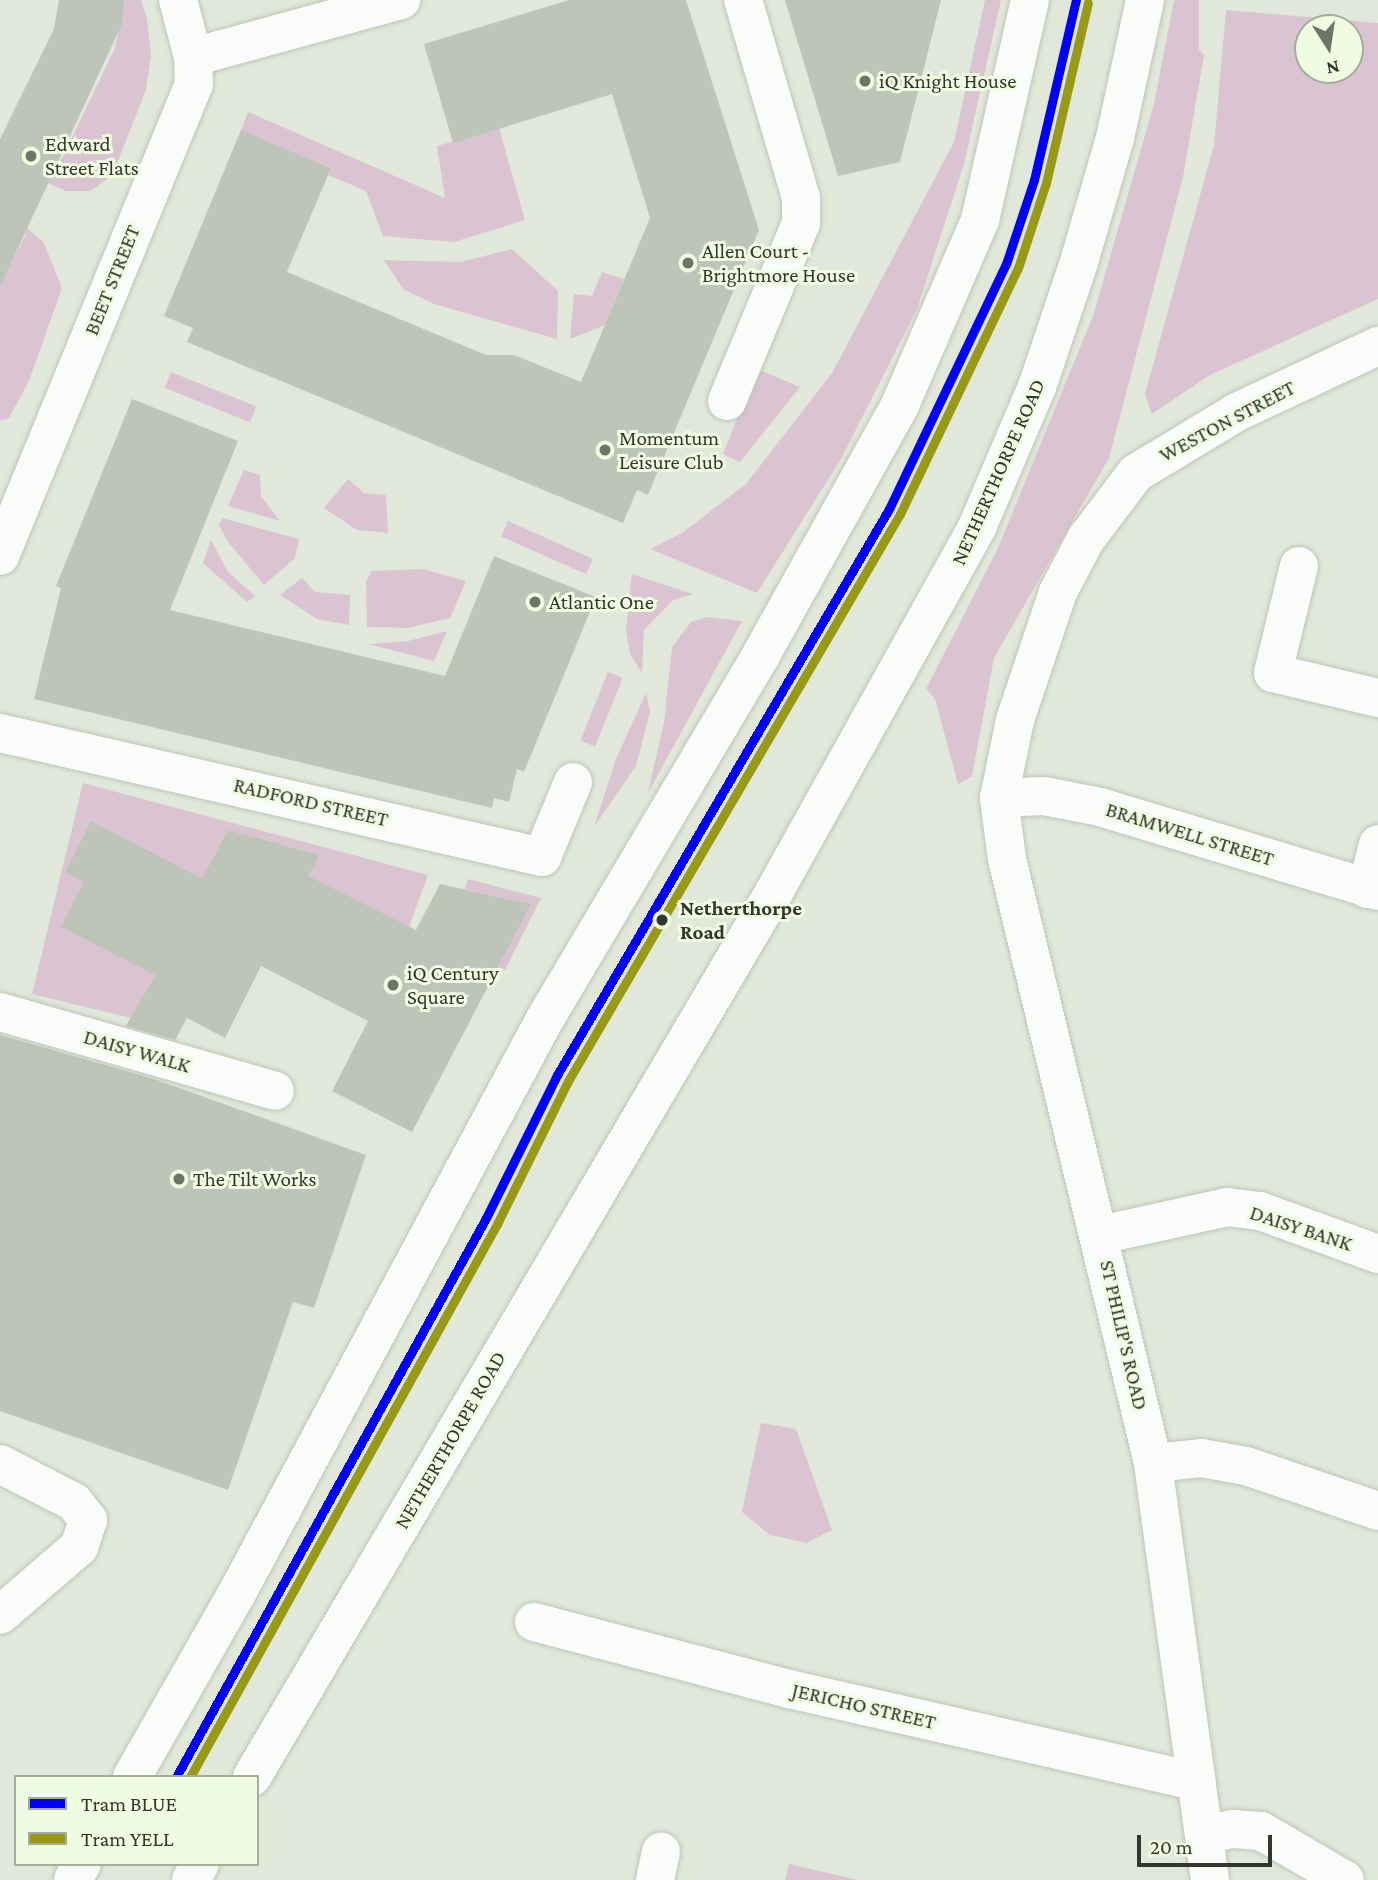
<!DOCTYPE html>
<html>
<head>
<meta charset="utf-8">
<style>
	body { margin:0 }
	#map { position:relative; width:1378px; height:1880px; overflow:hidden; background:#e1e8d9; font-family:"Crimson Pro",serif }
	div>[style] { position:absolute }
	.green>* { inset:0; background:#dac4d2; transform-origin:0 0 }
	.building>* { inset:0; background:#bec4b8 }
	.roads { filter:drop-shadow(0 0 2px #bfc4b8) drop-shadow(0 0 2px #bfc4b8) }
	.street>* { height:38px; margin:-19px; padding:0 19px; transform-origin:19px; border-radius:19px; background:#fafcf9 }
	.highway>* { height:38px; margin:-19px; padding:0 19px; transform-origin:19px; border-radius:19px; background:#fafcf9 }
	.tram-1>* { height:9px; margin:-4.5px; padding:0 4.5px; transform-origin:4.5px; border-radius:4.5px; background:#00f }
	.tram-2>* { height:9px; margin:-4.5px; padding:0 4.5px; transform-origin:4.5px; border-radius:4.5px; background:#989a16 }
	.dots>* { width:19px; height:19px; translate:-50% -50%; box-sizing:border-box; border:4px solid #effce1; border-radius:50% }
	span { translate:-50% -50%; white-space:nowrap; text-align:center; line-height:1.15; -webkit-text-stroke:6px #effce1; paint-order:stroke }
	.poi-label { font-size:21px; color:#32362c }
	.left { translate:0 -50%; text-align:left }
	.street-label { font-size:21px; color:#32362c }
	.stop-label { font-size:21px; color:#32362c; font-weight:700 }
	.legend { position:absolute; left:14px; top:1775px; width:245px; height:91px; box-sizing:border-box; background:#effce1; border:2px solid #a3ad99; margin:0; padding:9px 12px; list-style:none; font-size:21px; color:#32362c }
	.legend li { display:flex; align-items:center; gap:14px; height:35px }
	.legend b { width:35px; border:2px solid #a3ad99 }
	.north { position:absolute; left:1294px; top:14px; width:70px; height:70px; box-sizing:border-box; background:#effce1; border:2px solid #a3ad99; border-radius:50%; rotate:168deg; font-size:19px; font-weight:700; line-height:28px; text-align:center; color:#32362c }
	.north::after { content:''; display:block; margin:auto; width:24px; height:32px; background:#6f7469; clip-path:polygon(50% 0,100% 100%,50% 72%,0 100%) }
	.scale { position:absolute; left:1137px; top:1835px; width:135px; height:32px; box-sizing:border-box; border:4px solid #32362c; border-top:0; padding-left:9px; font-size:21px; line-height:24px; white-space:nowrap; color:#32362c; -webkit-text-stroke:5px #effce1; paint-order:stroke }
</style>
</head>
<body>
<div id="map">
	<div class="green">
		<i style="clip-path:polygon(124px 0,141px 0,147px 19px,151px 54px,146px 90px,112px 176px,90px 191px,66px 191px,43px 181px,46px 174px,53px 177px,115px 48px)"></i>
		<i style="clip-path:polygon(985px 0,1001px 0,964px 164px,917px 309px,841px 459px,757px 593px,650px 549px,682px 533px,746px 484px,832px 373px,954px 142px)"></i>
		<i style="clip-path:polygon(1174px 0,1199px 0,1199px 50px,1204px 55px,1183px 177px,1109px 458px,994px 658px,972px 776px,958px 784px,935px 699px,926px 689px,998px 548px,1093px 316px,1154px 104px)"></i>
		<i style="clip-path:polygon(evenodd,1226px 10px,1378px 23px,1378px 299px,1210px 375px,1152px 414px,1145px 394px,1214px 145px,1226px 10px,1308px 28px,1350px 28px,1350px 70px,1308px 70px,1308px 28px)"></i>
		<i style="clip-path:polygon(248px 112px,445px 198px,437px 146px,499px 128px,525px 220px,454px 242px,383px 236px,366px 191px,328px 175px,331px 168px,241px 130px)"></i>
		<i style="clip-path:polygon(23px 224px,44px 243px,62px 288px,29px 381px,9px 418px,0 421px,0 285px,26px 234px,20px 230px)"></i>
		<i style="clip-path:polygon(512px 249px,558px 291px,557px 339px,434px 304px,403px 289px,384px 260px,461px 262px)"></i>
		<i style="clip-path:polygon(602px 272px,624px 279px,605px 325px,570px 339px,574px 294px,592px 296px)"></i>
		<i style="clip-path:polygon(757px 369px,800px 387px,740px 462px,723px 454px)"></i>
		<i style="left:171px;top:372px;width:92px;height:17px;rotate:22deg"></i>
		<i style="clip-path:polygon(244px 470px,260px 475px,261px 496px,280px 521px,228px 506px)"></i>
		<i style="clip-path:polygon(348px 479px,364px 493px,386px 495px,388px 533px,357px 530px,324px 508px)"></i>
		<i style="clip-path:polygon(222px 518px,299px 539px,295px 558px,264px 585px,228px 542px,219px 525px)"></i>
		<i style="left:508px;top:521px;width:93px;height:17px;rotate:24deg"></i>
		<i style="clip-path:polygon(211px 540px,228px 572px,255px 596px,247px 602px,203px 563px)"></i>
		<i style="clip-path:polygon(423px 569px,466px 581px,450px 618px,408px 628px,367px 627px,366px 581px,372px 571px)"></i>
		<i style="clip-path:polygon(632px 574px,693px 594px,673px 600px,644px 630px,642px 673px,630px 654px,626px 630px)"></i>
		<i style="clip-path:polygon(302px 578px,315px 592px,350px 595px,349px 625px,317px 619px,280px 595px)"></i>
		<i style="clip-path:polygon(708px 617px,742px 621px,648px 793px,664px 722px,672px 647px,691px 622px)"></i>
		<i style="clip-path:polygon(447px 631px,434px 661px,368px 644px,408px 641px)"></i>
		<i style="left:608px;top:672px;width:16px;height:74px;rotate:22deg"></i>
		<i style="clip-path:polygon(646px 693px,650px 712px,636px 766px,594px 827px,616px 759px)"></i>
		<i style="clip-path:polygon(83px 783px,428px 875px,409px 927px,309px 876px,320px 855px,228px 830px,202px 878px,91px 821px,66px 872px,84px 882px,155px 975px,131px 1018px,32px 994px)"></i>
		<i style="clip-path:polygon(468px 879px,541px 898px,505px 970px,498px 967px,530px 904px,465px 889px)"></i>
		<i style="clip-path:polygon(761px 1423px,796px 1429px,832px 1530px,807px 1543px,770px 1535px,742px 1512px)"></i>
		<i style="clip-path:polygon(789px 1864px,858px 1880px,785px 1880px)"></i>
	</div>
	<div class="building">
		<i style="clip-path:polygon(59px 0,124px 0,122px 24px,0 287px,0 139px,54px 29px)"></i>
		<i style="clip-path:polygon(569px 0,686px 0,759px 230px,648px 495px,637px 490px,623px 523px,187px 342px,193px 328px,164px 316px,241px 130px,331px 168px,287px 272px,486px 355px,514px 355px,581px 382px,650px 218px,612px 94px,453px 143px,424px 44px)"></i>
		<i style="clip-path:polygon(785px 0,941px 0,900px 162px,838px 176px)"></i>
		<i style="clip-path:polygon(132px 399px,238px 441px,170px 610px,445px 676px,494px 556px,596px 597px,524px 772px,517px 769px,509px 802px,494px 798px,492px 808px,34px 699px,61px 588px,56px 586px)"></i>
		<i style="clip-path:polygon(91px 821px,202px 878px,228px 830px,320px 855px,309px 876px,416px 930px,440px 884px,531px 904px,412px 1132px,332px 1091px,368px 1021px,261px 966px,225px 1038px,187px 1018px,175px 1040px,126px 1026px,155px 975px,61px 927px,84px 882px,65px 872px)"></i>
		<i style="clip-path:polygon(0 1035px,154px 1079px,366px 1155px,314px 1308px,293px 1302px,228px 1490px,0 1411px)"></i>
	</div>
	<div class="roads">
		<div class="street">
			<i style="left:193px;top:57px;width:216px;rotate:-15.3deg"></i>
			<i style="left:727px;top:401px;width:193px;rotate:-67.4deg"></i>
			<i style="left:801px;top:223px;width:25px;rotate:-90deg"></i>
			<i style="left:801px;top:198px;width:206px;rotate:-106.3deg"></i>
			<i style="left:0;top:556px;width:510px;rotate:-67.66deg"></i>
			<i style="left:194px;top:84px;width:27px;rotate:-92deg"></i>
			<i style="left:193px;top:57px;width:59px;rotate:-104.7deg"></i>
			<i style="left:1299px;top:566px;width:110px;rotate:103.7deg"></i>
			<i style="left:1273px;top:673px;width:108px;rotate:13.4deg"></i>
			<i style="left:0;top:733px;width:556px;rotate:12.89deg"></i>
			<i style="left:542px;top:857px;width:81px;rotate:-67.5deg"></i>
			<i style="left:999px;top:798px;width:45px;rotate:-2.5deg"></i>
			<i style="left:1044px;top:796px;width:57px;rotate:11.1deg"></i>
			<i style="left:1100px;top:807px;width:290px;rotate:16.8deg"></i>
			<i style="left:1367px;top:889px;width:46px;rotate:-76.3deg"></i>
			<i style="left:0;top:1012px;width:286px;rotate:16deg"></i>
			<i style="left:1100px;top:1235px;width:130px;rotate:-12.4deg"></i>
			<i style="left:1227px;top:1207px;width:33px;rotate:7deg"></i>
			<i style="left:1260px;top:1211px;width:126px;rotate:20deg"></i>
			<i style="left:1153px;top:1463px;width:48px;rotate:-5.9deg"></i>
			<i style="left:1201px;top:1458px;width:46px;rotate:10.1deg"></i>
			<i style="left:1246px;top:1466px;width:139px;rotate:18.8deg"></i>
			<i style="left:0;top:1464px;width:83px;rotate:27.2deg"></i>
			<i style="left:74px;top:1502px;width:23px;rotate:52deg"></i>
			<i style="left:88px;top:1520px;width:28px;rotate:108deg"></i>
			<i style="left:79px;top:1547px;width:104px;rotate:139.3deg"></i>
			<i style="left:534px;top:1622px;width:264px;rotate:14.7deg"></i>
			<i style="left:789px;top:1689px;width:418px;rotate:12.8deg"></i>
			<i style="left:1204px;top:1835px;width:30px;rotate:-12deg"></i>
			<i style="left:1233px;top:1829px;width:28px;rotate:4deg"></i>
			<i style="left:1261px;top:1831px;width:97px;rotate:30.3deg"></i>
			<i style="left:655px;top:1880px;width:29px;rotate:-78deg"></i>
			<i style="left:1210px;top:1880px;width:421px;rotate:-97.8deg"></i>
			<i style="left:1153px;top:1463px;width:621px;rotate:-103.59deg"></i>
			<i style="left:1007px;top:859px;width:62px;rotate:-97.5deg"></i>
			<i style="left:999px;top:798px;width:80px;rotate:-78.4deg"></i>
			<i style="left:1015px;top:720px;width:135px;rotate:-71.4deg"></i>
			<i style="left:1058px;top:592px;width:60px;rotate:-62.2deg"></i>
			<i style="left:1086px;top:539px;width:83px;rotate:-52.9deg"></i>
			<i style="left:1136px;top:473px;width:118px;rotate:-31.1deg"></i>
			<i style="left:1237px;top:412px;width:156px;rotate:-25.1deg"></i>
		</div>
		<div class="highway">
			<i style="left:132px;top:1777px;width:210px;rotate:-60.3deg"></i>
			<i style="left:236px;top:1595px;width:654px;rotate:-61.79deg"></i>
			<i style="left:545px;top:1019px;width:423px;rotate:-59.3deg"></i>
			<i style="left:761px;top:655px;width:286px;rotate:-60.9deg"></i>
			<i style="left:900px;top:405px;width:202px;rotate:-66.6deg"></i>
			<i style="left:980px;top:220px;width:226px;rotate:-77.2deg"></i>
			<i style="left:252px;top:1777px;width:1025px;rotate:-59.46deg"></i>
			<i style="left:773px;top:894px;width:422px;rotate:-60.9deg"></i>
			<i style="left:978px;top:525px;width:150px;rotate:-66.9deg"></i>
			<i style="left:1037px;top:387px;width:132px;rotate:-71.4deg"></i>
			<i style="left:1079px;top:262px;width:129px;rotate:-73.8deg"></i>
			<i style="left:1115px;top:138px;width:141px;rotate:-77.7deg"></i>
			<i style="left:73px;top:1880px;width:18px;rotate:-61deg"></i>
			<i style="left:191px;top:1880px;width:18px;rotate:-61deg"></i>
		</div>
	</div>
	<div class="tram-1">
		<i style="left:176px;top:1777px;width:639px;rotate:-60.99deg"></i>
		<i style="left:486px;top:1218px;width:160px;rotate:-63.6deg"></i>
		<i style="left:557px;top:1075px;width:656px;rotate:-59.61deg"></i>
		<i style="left:889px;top:509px;width:272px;rotate:-64.5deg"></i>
		<i style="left:1006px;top:264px;width:89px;rotate:-71.6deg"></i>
		<i style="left:1034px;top:180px;width:185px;rotate:-76.9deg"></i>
	</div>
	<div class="tram-2">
		<i style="left:190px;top:1777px;width:633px;rotate:-60.96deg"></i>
		<i style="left:497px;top:1224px;width:160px;rotate:-63.6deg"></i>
		<i style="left:568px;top:1081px;width:657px;rotate:-59.65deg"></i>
		<i style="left:900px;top:514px;width:273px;rotate:-64.4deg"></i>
		<i style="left:1018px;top:268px;width:89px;rotate:-71.8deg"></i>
		<i style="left:1046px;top:183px;width:185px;rotate:-76.9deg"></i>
	</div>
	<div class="dots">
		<i style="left:865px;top:81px;background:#6f7469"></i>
		<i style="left:31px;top:156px;background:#6f7469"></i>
		<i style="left:688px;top:263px;background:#6f7469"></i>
		<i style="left:605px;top:450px;background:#6f7469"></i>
		<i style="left:535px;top:602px;background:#6f7469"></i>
		<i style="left:662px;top:920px;background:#32362c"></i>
		<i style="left:393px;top:985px;background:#6f7469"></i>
		<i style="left:179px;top:1179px;background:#6f7469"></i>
	</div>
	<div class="poi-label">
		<span class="left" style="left:879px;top:81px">iQ Knight House</span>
		<span class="left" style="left:45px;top:156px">Edward<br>Street Flats</span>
		<span class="left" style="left:702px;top:263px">Allen Court -<br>Brightmore House</span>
		<span class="left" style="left:619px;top:450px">Momentum<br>Leisure Club</span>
		<span class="left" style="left:549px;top:602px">Atlantic One</span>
		<span class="left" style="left:407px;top:985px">iQ Century<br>Square</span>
		<span class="left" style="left:193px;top:1179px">The Tilt Works</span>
	</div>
	<div class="street-label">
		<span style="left:112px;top:280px;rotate:-68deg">BEET STREET</span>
		<span style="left:1227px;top:421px;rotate:-28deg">WESTON STREET</span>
		<span style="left:998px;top:472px;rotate:-66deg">NETHERTHORPE ROAD</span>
		<span style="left:311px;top:802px;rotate:13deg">RADFORD STREET</span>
		<span style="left:1190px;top:834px;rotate:17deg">BRAMWELL STREET</span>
		<span style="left:137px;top:1051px;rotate:16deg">DAISY WALK</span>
		<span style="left:1301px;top:1228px;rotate:18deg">DAISY BANK</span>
		<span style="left:1124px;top:1335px;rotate:77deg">ST PHILIP'S ROAD</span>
		<span style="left:450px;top:1440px;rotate:-60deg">NETHERTHORPE ROAD</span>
		<span style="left:864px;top:1706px;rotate:13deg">JERICHO STREET</span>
	</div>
	<div class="stop-label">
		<span class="left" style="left:680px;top:920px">Netherthorpe<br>Road</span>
	</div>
	<ul class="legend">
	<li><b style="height:9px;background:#00f"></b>Tram BLUE</li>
	<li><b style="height:9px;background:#989a16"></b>Tram YELL</li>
	</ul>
	<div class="north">N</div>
	<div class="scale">20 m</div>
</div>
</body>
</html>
